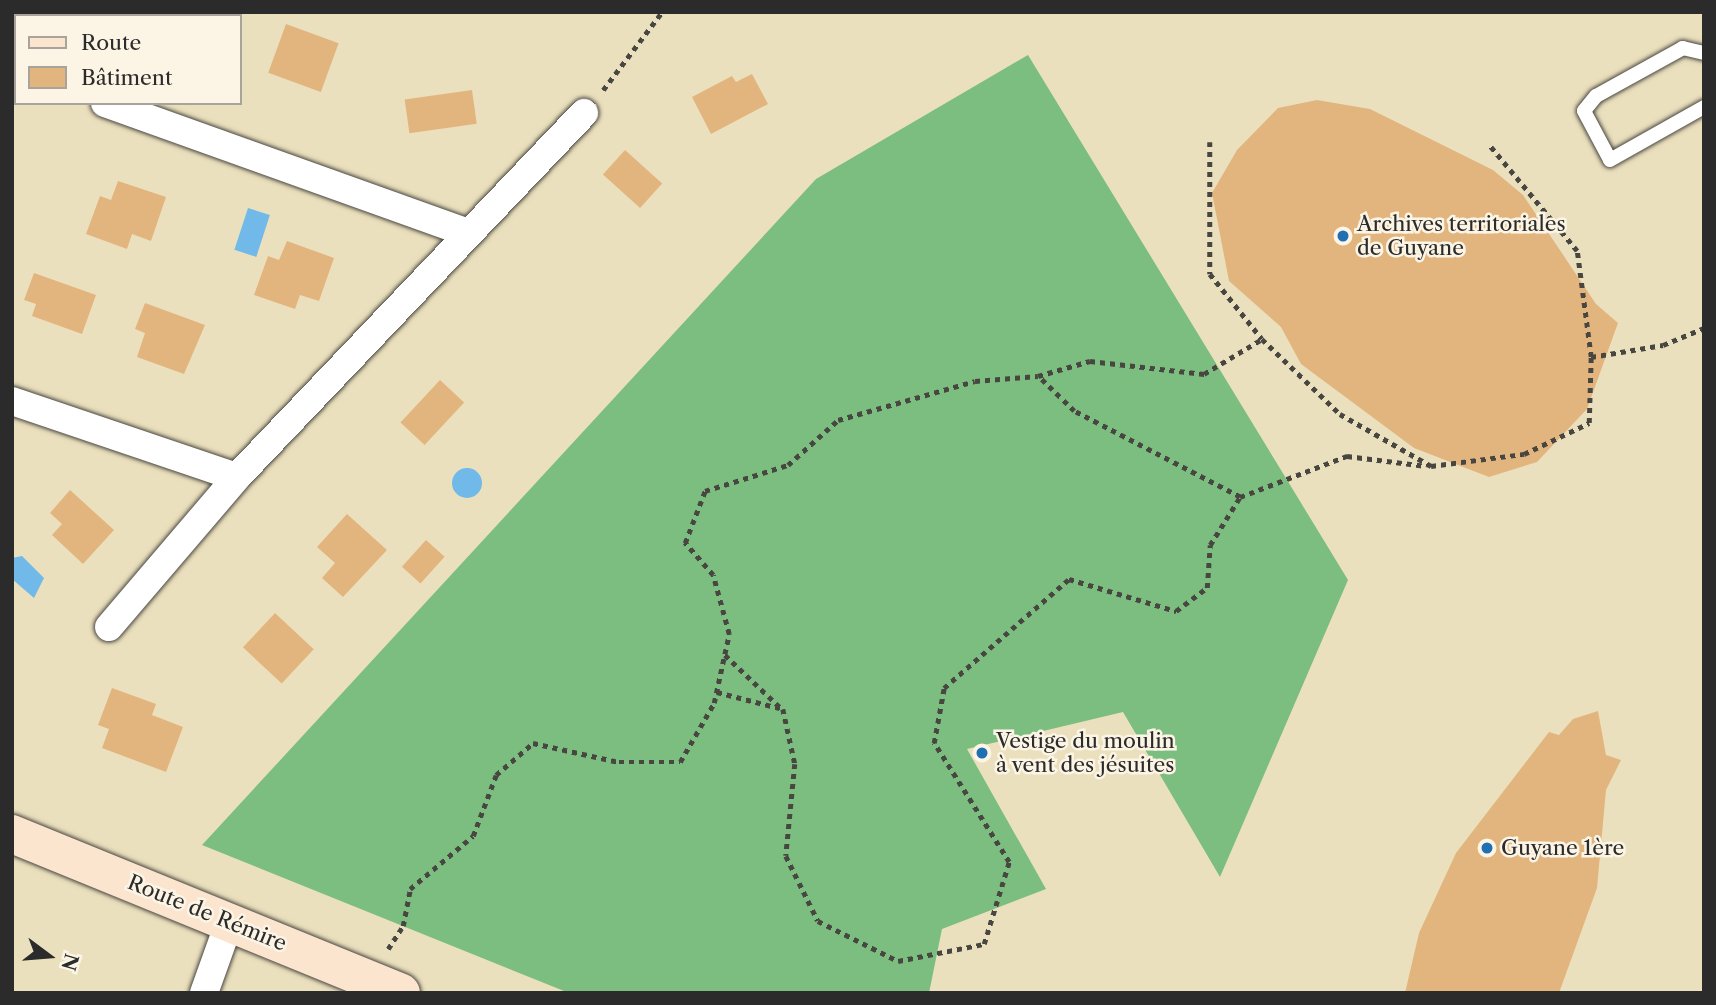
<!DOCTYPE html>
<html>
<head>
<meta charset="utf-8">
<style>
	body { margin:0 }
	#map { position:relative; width:1716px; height:1005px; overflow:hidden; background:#ebe0bd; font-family:"Libre Caslon Text",serif }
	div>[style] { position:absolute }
	.forest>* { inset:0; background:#7bbe80 }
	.water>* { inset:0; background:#70b9e9; transform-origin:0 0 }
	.round { border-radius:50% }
	.building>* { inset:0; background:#e3b57e; transform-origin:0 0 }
	.path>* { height:4.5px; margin-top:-2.25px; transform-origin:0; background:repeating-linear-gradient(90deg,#484641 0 5px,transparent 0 10px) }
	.roads { filter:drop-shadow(0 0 2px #484641) drop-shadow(0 0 2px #484641) }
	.lane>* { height:14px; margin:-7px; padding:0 7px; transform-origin:7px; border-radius:7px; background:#fff }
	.street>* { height:28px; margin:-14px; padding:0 14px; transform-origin:14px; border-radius:14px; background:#fff }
	.secondary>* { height:38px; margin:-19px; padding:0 19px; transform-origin:19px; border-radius:19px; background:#fce5cf }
	.dots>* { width:19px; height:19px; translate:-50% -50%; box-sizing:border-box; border:4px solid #fcf5e5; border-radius:50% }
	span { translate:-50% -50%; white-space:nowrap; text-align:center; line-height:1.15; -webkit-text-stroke:5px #fcf5e5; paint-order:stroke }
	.poi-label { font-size:21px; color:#2b2b2b }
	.left { translate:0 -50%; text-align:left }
	.street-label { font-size:21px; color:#2b2b2b }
	.frame { position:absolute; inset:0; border:14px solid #2b2b2b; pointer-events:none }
	.legend { position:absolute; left:14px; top:14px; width:228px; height:91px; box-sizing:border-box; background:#fcf5e5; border:2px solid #a8a49b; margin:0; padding:9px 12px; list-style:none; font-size:21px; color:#2b2b2b }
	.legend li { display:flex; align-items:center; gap:14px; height:35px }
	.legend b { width:35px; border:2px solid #a8a49b }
	.north { position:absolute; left:14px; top:921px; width:70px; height:70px; -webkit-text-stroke:5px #fcf5e5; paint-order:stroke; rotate:106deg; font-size:19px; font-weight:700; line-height:28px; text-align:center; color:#2b2b2b }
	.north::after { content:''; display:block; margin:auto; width:24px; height:32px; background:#2b2b2b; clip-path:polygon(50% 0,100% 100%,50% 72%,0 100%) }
</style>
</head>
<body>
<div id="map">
	<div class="forest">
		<i style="clip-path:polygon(1028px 55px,1348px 580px,1220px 877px,1123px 712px,967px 749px,1046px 889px,942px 929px,929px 993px,569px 993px,202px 845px,816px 179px)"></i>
	</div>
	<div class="water">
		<i style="left:248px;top:208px;width:23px;height:44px;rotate:18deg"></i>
		<i class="round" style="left:452px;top:468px;width:30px;height:30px"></i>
		<i style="clip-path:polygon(22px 556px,44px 578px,34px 598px,12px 579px,12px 558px)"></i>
	</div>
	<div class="building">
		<i style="left:286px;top:24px;width:56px;height:52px;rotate:20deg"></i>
		<i style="clip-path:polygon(752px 74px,768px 104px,711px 134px,692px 97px,732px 76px,736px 82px)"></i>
		<i style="left:472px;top:90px;width:34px;height:68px;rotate:82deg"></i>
		<i style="clip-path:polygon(1317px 100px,1370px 109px,1493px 170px,1523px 195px,1596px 304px,1618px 323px,1587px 409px,1537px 462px,1489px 477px,1414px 448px,1301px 364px,1281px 327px,1229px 281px,1212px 193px,1237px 150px,1278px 108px)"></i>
		<i style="left:625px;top:150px;width:50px;height:33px;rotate:42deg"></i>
		<i style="clip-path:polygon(118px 181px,166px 197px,151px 241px,132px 234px,127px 249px,86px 234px,100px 196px,111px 200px)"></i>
		<i style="clip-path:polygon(287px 241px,334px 258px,319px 301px,300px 295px,295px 309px,254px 295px,268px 256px,279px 260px)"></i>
		<i style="clip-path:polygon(34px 273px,96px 295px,82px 334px,32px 316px,36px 304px,24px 300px)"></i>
		<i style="clip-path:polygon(145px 303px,205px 325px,184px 374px,137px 357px,145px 333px,135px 329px)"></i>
		<i style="left:440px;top:380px;width:33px;height:58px;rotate:43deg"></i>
		<i style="clip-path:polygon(70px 490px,114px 530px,83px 564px,52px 535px,62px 524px,50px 513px)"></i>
		<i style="clip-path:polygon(347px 514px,387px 550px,343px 597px,322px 578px,335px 563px,317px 547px)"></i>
		<i style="left:426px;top:540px;width:25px;height:36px;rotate:42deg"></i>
		<i style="left:275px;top:613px;width:53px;height:47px;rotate:43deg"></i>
		<i style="clip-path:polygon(112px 688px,156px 704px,152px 715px,183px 727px,166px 772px,102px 748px,109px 729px,98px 725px)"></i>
		<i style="clip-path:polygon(1598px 711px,1606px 755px,1621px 760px,1606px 790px,1597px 888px,1559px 993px,1405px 993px,1419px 933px,1456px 853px,1549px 732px,1559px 735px,1573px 719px)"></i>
	</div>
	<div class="path">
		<i style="left:603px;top:90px;width:98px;rotate:-52.9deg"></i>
		<i style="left:1210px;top:142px;width:132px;rotate:90deg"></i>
		<i style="left:1210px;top:274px;width:83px;rotate:51.3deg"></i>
		<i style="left:1262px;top:339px;width:108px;rotate:43.9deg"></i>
		<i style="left:1340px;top:414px;width:105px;rotate:29.7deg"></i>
		<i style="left:1431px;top:466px;width:94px;rotate:-7.4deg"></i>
		<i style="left:1524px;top:454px;width:72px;rotate:-25.5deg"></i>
		<i style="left:1589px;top:423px;width:66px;rotate:-88.3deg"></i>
		<i style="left:1591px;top:357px;width:107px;rotate:-97.5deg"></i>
		<i style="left:1577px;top:251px;width:138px;rotate:-129.7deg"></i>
		<i style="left:1591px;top:357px;width:73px;rotate:-9.5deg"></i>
		<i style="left:1663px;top:345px;width:44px;rotate:-22.5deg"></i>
		<i style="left:1240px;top:497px;width:115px;rotate:-21deg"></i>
		<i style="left:1347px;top:456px;width:80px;rotate:7.2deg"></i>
		<i style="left:725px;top:655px;width:79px;rotate:43.5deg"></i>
		<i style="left:717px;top:692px;width:68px;rotate:14.4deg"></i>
		<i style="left:783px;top:709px;width:56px;rotate:77.7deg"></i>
		<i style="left:795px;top:764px;width:92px;rotate:95.6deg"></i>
		<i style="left:786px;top:856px;width:72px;rotate:63.8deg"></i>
		<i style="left:818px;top:921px;width:89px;rotate:26.6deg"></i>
		<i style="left:898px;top:961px;width:88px;rotate:-11.2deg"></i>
		<i style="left:984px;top:944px;width:86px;rotate:-73deg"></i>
		<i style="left:1009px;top:862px;width:141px;rotate:-122.2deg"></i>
		<i style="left:934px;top:743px;width:56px;rotate:-79.7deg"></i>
		<i style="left:944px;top:688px;width:166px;rotate:-41.1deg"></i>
		<i style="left:1069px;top:579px;width:112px;rotate:16.7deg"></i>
		<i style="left:1176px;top:611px;width:39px;rotate:-37deg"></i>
		<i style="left:1207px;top:588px;width:43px;rotate:-86deg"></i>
		<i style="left:1210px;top:545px;width:57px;rotate:-58deg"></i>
		<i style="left:1240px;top:497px;width:187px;rotate:-152.6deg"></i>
		<i style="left:1074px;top:411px;width:50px;rotate:-135.8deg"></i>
		<i style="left:388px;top:949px;width:27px;rotate:-57deg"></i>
		<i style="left:403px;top:926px;width:38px;rotate:-79deg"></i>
		<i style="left:410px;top:889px;width:82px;rotate:-40.1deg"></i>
		<i style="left:473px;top:836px;width:65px;rotate:-69.3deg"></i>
		<i style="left:496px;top:775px;width:49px;rotate:-40.9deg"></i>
		<i style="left:533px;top:743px;width:88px;rotate:12.5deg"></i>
		<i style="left:619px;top:762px;width:61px"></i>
		<i style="left:680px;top:762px;width:68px;rotate:-60deg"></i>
		<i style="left:714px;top:703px;width:71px;rotate:-77.7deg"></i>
		<i style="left:729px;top:634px;width:61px;rotate:-105.2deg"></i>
		<i style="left:713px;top:575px;width:43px;rotate:-131.2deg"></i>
		<i style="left:685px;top:543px;width:56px;rotate:-69deg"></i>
		<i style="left:705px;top:491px;width:87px;rotate:-17.4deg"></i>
		<i style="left:788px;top:465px;width:67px;rotate:-42deg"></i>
		<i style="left:838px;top:420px;width:142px;rotate:-15.9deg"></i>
		<i style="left:975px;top:381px;width:63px;rotate:-4.5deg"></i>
		<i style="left:1038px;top:376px;width:54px;rotate:-16.1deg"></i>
		<i style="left:1090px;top:361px;width:115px;rotate:6.5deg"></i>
		<i style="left:1204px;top:374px;width:68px;rotate:-31.1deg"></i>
	</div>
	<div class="roads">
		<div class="lane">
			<i style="left:1704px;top:53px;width:22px;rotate:-167deg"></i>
			<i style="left:1683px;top:48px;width:99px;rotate:151.1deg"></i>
			<i style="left:1596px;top:96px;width:19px;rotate:129deg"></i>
			<i style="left:1584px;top:111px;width:55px;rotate:62deg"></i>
			<i style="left:1610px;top:160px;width:108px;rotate:-29.4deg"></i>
		</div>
		<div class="street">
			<i style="left:12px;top:70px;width:4px;rotate:14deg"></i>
			<i style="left:105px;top:103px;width:382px;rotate:19.7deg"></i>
			<i style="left:12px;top:401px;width:237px;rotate:18.7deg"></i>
			<i style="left:109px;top:627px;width:197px;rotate:-49.5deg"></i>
			<i style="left:237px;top:477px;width:503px;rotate:-46.37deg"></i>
			<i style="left:204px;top:993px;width:74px;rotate:-70.3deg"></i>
		</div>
		<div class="secondary">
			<i style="left:12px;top:834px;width:420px;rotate:22.2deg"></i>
		</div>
	</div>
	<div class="dots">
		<i style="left:1343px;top:236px;background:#1f6fb2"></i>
		<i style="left:982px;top:753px;background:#1f6fb2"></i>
		<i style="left:1487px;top:848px;background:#1f6fb2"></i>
	</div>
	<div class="poi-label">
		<span class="left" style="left:1357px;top:236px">Archives territoriales<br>de Guyane</span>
		<span class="left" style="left:996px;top:753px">Vestige du moulin<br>à vent des jésuites</span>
		<span class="left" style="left:1501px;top:848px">Guyane 1ère</span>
	</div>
	<div class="street-label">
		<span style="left:207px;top:913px;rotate:22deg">Route de Rémire</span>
	</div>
	<div class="frame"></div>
	<ul class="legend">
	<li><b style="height:9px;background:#fce5cf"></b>Route</li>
	<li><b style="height:19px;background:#e3b57e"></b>Bâtiment</li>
	</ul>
	<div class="north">N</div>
</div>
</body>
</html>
